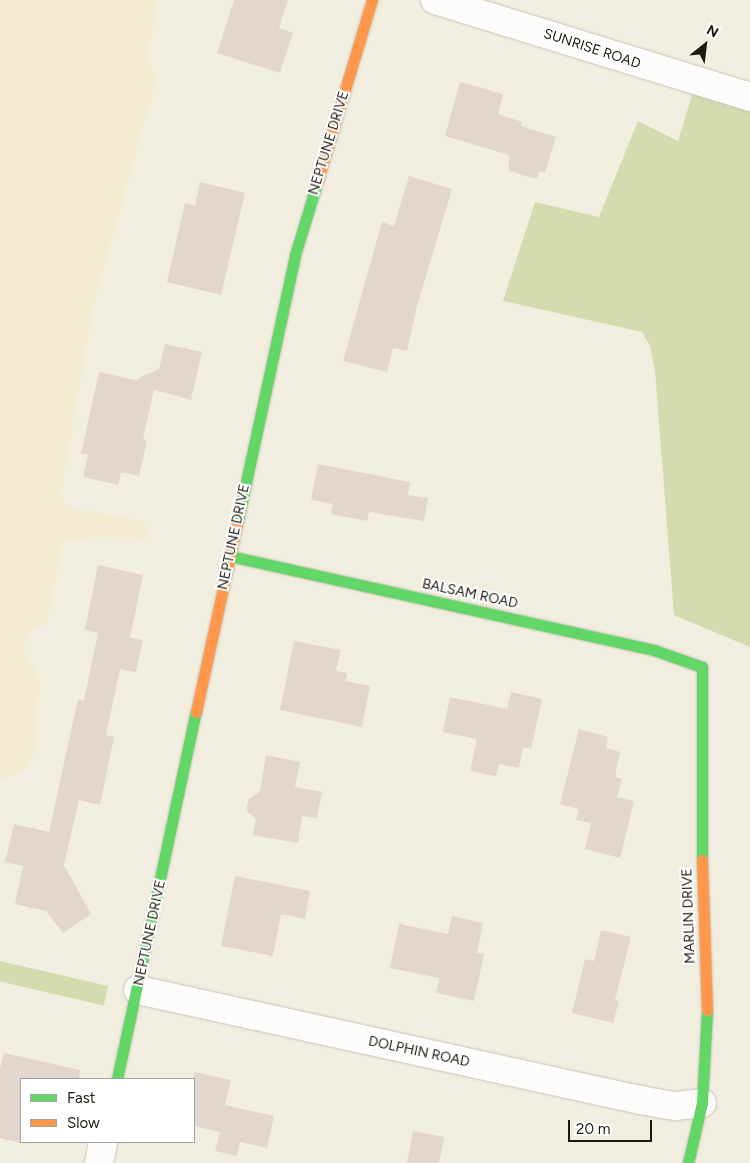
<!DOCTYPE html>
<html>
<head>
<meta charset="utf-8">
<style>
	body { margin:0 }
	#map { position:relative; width:750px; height:1163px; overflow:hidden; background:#f2eedf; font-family:Figtree,sans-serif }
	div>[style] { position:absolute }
	.green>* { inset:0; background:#d3dbaf; transform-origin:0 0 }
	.sand>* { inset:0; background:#f3ebd0 }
	.building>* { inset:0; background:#e3d6cd }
	.roads { filter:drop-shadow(0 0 1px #c7c4b8) drop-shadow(0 0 1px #c7c4b8) }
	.street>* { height:28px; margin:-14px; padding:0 14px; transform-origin:14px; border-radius:14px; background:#fdfcfa }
	.fast>* { height:11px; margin:-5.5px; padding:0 5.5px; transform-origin:5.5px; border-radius:5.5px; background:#63d668 }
	.slow>* { height:11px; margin:-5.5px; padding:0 5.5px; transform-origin:5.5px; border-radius:5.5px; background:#ff974d }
	span { translate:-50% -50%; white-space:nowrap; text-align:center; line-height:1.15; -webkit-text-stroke:4px #fff; paint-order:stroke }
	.street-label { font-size:14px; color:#1c1a10 }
	.legend { position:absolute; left:20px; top:1078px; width:175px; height:65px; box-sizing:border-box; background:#fff; border:1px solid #a4a39f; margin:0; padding:6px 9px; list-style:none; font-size:15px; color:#1c1a10 }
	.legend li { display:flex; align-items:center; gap:10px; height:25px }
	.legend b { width:25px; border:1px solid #a4a39f }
	.north { position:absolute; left:680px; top:20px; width:50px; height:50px; -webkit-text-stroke:4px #fff; paint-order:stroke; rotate:29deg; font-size:14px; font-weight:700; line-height:20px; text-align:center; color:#1c1a10 }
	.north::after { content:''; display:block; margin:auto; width:18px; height:22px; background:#1c1a10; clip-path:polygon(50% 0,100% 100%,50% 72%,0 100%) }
	.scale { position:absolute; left:568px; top:1120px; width:84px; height:22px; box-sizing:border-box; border:2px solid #1c1a10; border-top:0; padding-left:6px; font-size:15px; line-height:18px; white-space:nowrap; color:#1c1a10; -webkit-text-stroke:4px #fff; paint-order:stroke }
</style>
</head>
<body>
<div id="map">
	<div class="green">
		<i style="clip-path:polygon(694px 89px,750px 105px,750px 647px,674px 615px,655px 371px,650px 346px,642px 332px,503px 301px,535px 202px,599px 217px,638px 121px,678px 141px)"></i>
		<i style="left:0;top:961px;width:111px;height:20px;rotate:13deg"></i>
	</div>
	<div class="sand">
		<i style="clip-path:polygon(0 0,157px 0,147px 63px,157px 77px,93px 307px,61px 493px,63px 502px,73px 508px,141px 521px,148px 528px,148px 538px,96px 537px,66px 541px,61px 549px,47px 622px,28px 633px,24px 650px,40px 679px,34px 752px,25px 769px,0 780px)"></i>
	</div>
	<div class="building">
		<i style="clip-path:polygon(234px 0,288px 0,279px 28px,293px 33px,280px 73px,217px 53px)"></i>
		<i style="clip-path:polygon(460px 82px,503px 94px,498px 114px,522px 122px,521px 126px,556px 137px,545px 173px,539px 171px,537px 179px,509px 171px,509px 155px,445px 136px)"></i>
		<i style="clip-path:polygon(409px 176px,452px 189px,417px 306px,407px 351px,393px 348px,387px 372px,343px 361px,382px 222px,394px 226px)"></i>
		<i style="clip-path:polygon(200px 182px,245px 193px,221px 295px,167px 282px,185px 203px,195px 206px)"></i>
		<i style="clip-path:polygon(165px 344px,202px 352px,191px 400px,154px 390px,143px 438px,147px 442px,139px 476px,121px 472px,118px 485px,83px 477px,88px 455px,81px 454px,99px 372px,135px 380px,159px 369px)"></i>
		<i style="clip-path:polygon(318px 464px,410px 482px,408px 495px,428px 498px,424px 521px,369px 512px,367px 521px,331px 514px,333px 504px,311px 500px)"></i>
		<i style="clip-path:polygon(98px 565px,143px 575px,130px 638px,143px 640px,136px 672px,120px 669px,106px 735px,114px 737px,100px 805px,79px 800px,64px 865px,91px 914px,63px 933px,46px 911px,15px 904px,23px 866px,5px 862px,14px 824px,49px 832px,78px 699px,84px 700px,98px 633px,85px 630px)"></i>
		<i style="clip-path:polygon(294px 641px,341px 650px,336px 671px,347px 673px,346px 681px,370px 686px,362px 727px,280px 710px)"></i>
		<i style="clip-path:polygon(511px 692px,542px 699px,531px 749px,523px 747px,519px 768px,499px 764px,496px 776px,470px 771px,477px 739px,443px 732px,450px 697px,507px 709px)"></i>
		<i style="clip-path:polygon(579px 729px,608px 737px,606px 748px,620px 752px,615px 777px,622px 779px,617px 797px,634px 801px,620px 858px,585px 849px,591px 823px,576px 820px,579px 809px,560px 804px)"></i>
		<i style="clip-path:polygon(266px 755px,300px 762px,295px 787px,322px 792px,317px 818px,302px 816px,298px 843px,253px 835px,256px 819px,246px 810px,249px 799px,260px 792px)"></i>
		<i style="clip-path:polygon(235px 876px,310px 891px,305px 919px,281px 914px,273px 956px,221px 946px)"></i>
		<i style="clip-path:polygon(452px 916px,483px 923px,477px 953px,484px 954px,474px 1001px,436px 993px,439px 978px,390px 968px,399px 924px,448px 934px)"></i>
		<i style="clip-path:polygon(601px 930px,631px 937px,615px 1000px,619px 1001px,613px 1023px,572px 1013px,585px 959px,594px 961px)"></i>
		<i style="clip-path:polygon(4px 1053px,80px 1070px,79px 1079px,21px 1079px,21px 1143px,0 1138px,0 1068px)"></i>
		<i style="clip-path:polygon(194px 1072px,231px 1080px,225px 1105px,274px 1116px,267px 1148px,240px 1142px,237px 1156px,215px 1151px,220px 1132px,194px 1126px)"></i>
		<i style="clip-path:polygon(413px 1131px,444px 1137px,439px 1163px,407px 1163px)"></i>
	</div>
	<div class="roads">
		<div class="street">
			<i style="left:435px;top:0;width:330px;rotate:17.1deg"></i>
			<i style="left:138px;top:990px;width:514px;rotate:12.36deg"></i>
			<i style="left:640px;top:1100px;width:36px;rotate:10deg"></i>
			<i style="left:675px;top:1106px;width:27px;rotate:-6deg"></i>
			<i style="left:99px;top:1163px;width:21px;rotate:-79deg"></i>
		</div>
		<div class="fast">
			<i style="left:237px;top:524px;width:275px;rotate:-77.8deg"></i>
			<i style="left:295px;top:255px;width:75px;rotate:-73deg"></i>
			<i style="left:230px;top:556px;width:434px;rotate:12.5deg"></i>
			<i style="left:654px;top:650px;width:51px;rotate:19.5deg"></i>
			<i style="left:702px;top:667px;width:193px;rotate:90deg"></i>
			<i style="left:117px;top:1079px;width:375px;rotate:-77.9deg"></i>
			<i style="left:688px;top:1163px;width:62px;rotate:-76.9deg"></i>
			<i style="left:702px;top:1103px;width:93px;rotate:-86.9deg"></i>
		</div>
		<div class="slow">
			<i style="left:317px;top:183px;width:191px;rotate:-73.3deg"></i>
			<i style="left:196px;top:712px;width:192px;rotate:-77.7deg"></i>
			<i style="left:702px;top:860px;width:150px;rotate:88.1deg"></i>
		</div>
	</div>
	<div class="street-label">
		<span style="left:592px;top:49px;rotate:18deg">SUNRISE ROAD</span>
		<span style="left:329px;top:143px;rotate:-73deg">NEPTUNE DRIVE</span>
		<span style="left:234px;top:537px;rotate:-78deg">NEPTUNE DRIVE</span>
		<span style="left:470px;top:594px;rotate:12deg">BALSAM ROAD</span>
		<span style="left:689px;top:916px;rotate:-92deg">MARLIN DRIVE</span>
		<span style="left:150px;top:933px;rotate:-78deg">NEPTUNE DRIVE</span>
		<span style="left:419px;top:1052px;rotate:12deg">DOLPHIN ROAD</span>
	</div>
	<ul class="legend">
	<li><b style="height:6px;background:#63d668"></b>Fast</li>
	<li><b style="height:6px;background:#ff974d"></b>Slow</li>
	</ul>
	<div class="north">N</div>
	<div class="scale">20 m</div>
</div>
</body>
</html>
